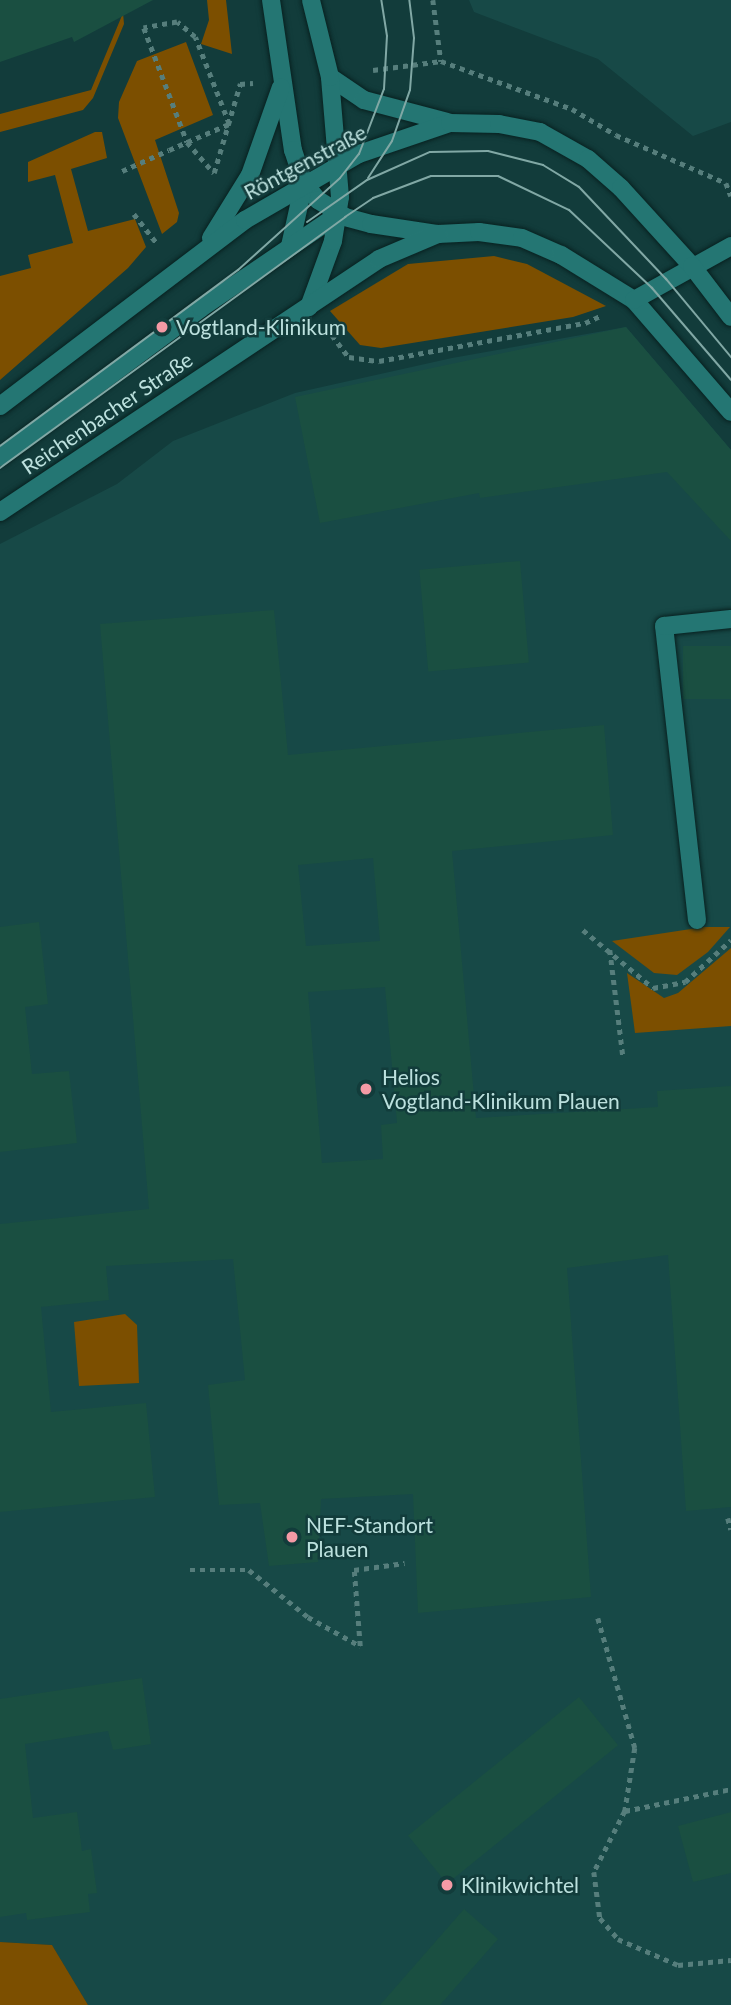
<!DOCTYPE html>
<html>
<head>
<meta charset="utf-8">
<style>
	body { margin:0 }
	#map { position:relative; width:731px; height:2005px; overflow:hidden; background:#123c3b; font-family:Lato,sans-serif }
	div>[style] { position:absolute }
	.built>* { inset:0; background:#174947 }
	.green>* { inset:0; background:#7c4f00 }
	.building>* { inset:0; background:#1a4f41; transform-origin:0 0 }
	.path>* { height:4.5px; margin-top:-2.25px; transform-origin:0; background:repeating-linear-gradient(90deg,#567e7c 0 5px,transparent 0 10px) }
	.roads { filter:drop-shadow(0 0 2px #082120) drop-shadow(0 0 2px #082120) }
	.minor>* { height:18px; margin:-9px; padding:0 9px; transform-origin:9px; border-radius:9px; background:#247673 }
	.tram>* { height:2px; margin:-1px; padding:0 1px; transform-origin:1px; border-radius:1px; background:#81a8a5 }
	.dots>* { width:19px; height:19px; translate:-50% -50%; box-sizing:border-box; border:4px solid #123c3b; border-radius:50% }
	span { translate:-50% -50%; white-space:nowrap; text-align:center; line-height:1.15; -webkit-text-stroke:5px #123c3b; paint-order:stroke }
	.street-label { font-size:21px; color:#bce1de }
	.poi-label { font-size:21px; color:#bce1de }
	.left { translate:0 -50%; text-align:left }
</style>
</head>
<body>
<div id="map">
	<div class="built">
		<i style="clip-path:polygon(469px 0,731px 0,731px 122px,693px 136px,598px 59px,474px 12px)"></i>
		<i style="clip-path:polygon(626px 327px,731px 450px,731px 2005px,88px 2005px,52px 1945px,0 1942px,0 544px,117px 484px,173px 441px,295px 393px,452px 358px)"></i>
	</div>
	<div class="green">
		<i style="clip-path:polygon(207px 0,226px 0,232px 54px,201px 44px,209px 20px)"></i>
		<i style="clip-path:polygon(123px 13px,124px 24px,93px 98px,83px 110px,0 132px,0 114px,91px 90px)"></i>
		<i style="clip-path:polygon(186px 42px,213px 115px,155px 140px,179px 213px,177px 222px,162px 234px,118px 118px,119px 102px,137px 61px)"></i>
		<i style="clip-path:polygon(95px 132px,102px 132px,107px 158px,71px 169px,88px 231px,135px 219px,146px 247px,128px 268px,0 380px,0 276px,31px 268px,28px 255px,73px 243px,55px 175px,28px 182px,28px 162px)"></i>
		<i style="clip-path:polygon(494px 256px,527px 264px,606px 306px,573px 317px,381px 348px,360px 345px,330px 311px,408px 264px)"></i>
		<i style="clip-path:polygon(704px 927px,730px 927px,708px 952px,677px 975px,654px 973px,612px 941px)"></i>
		<i style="clip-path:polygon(731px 948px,731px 1026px,635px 1033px,627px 973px,664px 998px,678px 993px)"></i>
		<i style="clip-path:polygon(125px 1314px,137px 1325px,139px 1383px,79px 1386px,74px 1322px)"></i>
		<i style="clip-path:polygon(0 1942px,52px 1945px,88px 2005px,0 2005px)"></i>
	</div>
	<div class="building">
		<i style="clip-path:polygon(0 0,153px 0,74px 42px,72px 37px,0 62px)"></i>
		<i style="clip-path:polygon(626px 327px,731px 450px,731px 541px,667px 472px,480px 498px,479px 493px,320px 523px,295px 397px)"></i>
		<i style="left:520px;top:561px;width:102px;height:101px;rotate:85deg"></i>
		<i style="clip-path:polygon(evenodd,274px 610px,288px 755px,604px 725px,613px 835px,452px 851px,476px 1118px,658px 1107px,657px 1091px,731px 1086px,731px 1507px,686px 1511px,668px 1255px,567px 1268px,591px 1597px,418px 1613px,413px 1494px,321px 1499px,318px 1562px,269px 1566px,260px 1503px,219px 1505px,208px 1385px,245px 1380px,233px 1259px,106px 1266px,109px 1300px,41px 1307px,51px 1412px,146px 1403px,155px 1497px,0 1512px,0 1224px,149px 1209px,100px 624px,274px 610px,373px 858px,380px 941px,306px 946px,298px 865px,373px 858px,274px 610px,385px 987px,397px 1123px,381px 1125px,383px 1159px,322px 1163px,308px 992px,385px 987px)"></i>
		<i style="left:731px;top:646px;width:53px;height:48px;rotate:90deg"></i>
		<i style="clip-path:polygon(39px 922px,48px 1004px,25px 1007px,32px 1074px,69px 1071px,77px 1143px,0 1152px,0 927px)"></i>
		<i style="clip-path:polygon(142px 1678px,151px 1744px,113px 1750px,108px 1731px,25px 1744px,33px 1818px,77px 1812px,82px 1851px,91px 1849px,97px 1893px,88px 1894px,90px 1912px,27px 1920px,26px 1913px,0 1917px,0 1699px)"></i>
		<i style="left:579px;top:1697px;width:62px;height:220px;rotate:51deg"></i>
		<i style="clip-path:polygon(731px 1812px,731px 1873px,693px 1882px,678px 1826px)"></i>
		<i style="clip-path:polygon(464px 1909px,498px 1939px,440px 2005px,380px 2005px)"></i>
	</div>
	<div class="path">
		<i style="left:433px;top:0;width:62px;rotate:82.5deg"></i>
		<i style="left:441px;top:61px;width:140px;rotate:20.1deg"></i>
		<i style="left:572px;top:109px;width:51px;rotate:30.6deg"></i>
		<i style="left:616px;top:135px;width:120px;rotate:23.6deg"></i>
		<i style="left:726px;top:183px;width:14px;rotate:69deg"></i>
		<i style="left:373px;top:70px;width:69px;rotate:-7.5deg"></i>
		<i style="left:122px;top:171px;width:51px;rotate:-24.1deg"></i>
		<i style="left:169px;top:150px;width:20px;rotate:-24deg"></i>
		<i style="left:187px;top:142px;width:46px;rotate:-23.2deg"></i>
		<i style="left:229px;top:124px;width:93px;rotate:-111.3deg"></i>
		<i style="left:195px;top:37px;width:23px;rotate:-140deg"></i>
		<i style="left:177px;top:22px;width:34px;rotate:170deg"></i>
		<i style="left:144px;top:28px;width:122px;rotate:69.3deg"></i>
		<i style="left:187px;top:142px;width:41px;rotate:48.9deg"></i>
		<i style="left:214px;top:173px;width:93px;rotate:-73.7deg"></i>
		<i style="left:240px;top:84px;width:13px;rotate:-4deg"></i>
		<i style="left:134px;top:214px;width:37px;rotate:52deg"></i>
		<i style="left:326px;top:327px;width:38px;rotate:53deg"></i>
		<i style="left:349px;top:357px;width:30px;rotate:8deg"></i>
		<i style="left:379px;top:361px;width:209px;rotate:-10.5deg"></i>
		<i style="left:585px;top:323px;width:19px;rotate:-25deg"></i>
		<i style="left:583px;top:930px;width:91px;rotate:39.6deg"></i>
		<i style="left:653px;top:988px;width:33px;rotate:-11deg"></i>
		<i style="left:685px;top:982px;width:62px;rotate:-42.4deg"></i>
		<i style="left:610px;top:950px;width:107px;rotate:83deg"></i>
		<i style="left:728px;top:1518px;width:12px;rotate:76deg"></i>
		<i style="left:190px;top:1570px;width:59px"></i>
		<i style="left:249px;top:1570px;width:75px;rotate:38.5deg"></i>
		<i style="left:308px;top:1617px;width:60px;rotate:29.1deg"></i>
		<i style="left:598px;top:1618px;width:135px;rotate:74.1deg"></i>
		<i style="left:635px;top:1748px;width:64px;rotate:99deg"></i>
		<i style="left:625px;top:1811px;width:68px;rotate:116.9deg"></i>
		<i style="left:594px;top:1872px;width:46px;rotate:82.6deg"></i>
		<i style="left:600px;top:1918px;width:28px;rotate:49deg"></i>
		<i style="left:618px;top:1939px;width:65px;rotate:23.4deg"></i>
		<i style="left:678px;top:1965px;width:53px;rotate:-5.4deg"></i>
		<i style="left:360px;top:1646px;width:76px;rotate:-94.5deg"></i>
		<i style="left:354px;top:1570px;width:51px;rotate:-7.8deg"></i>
		<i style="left:625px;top:1811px;width:108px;rotate:-11.7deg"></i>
	</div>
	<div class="roads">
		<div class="minor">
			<i style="left:271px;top:0;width:152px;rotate:81.7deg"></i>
			<i style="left:293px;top:150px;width:35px;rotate:72deg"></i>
			<i style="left:304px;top:183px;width:22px;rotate:51deg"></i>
			<i style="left:318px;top:200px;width:32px;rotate:32deg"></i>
			<i style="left:345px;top:217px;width:27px;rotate:15deg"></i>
			<i style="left:371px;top:224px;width:68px;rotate:8.5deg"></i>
			<i style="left:438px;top:234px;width:41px;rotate:-2.8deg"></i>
			<i style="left:479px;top:232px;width:43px;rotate:7.9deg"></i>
			<i style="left:522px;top:238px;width:43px;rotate:23.6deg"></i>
			<i style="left:561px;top:255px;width:86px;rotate:31.7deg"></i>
			<i style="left:634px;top:300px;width:148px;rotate:49.1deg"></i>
			<i style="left:330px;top:77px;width:41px;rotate:34.1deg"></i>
			<i style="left:364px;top:100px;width:86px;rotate:14.8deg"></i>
			<i style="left:211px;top:238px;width:74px;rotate:-58.2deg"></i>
			<i style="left:250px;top:175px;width:93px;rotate:-70.6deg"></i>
			<i style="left:290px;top:246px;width:65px;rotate:-77.5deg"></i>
			<i style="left:634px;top:300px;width:111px;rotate:-29.1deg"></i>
			<i style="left:309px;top:307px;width:70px;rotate:-70deg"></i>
			<i style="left:333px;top:241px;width:45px;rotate:-81deg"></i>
			<i style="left:340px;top:197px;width:120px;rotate:-94.8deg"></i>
			<i style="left:330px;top:77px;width:79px;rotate:-103.9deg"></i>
			<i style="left:0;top:406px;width:308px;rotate:-37.2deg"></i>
			<i style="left:245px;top:220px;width:132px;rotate:-30.1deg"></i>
			<i style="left:359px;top:154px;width:96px;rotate:-18.8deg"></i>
			<i style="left:450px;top:123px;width:49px;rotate:1.2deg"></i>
			<i style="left:499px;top:124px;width:42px;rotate:11deg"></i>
			<i style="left:540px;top:132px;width:55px;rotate:29.4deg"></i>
			<i style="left:588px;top:159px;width:44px;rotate:41.3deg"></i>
			<i style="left:621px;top:188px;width:105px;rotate:47.7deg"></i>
			<i style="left:692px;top:266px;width:64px;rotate:52.6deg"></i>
			<i style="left:0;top:457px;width:250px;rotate:-36.5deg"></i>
			<i style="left:201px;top:308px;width:167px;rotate:-34.3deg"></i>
			<i style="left:0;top:512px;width:456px;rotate:-33.7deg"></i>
			<i style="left:379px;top:259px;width:64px;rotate:-23deg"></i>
			<i style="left:697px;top:920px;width:296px;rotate:-96.4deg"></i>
			<i style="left:664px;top:626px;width:67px;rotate:-6deg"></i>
		</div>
	</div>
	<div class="tram">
		<i style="left:368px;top:178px;width:44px;rotate:-57deg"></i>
		<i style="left:392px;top:141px;width:54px;rotate:-70.6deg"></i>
		<i style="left:410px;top:90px;width:52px;rotate:-85.6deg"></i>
		<i style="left:414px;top:38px;width:38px;rotate:-97deg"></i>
		<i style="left:307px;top:222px;width:73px;rotate:-35deg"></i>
		<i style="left:367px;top:180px;width:69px;rotate:-24deg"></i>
		<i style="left:430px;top:152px;width:58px;rotate:-1deg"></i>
		<i style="left:488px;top:151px;width:57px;rotate:14.3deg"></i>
		<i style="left:543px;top:165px;width:42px;rotate:31.4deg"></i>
		<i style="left:579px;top:187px;width:127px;rotate:46.6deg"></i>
		<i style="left:666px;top:279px;width:102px;rotate:50.2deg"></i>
		<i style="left:0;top:446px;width:296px;rotate:-36.5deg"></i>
		<i style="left:238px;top:270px;width:137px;rotate:-42deg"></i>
		<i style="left:340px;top:178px;width:31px;rotate:-52deg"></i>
		<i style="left:359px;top:154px;width:70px;rotate:-69deg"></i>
		<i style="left:384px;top:89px;width:53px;rotate:-86.8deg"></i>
		<i style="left:387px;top:36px;width:36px;rotate:-99deg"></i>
		<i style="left:0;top:468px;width:427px;rotate:-36deg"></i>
		<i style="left:345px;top:217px;width:34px;rotate:-34deg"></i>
		<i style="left:373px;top:198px;width:62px;rotate:-20.8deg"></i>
		<i style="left:431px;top:176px;width:67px"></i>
		<i style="left:498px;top:176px;width:79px;rotate:25.6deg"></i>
		<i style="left:569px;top:210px;width:114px;rotate:43.2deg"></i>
		<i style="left:652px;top:288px;width:121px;rotate:49.3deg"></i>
	</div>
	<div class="dots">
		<i style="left:162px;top:327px;background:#f49aa5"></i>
		<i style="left:366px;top:1089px;background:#f49aa5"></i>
		<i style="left:292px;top:1537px;background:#f49aa5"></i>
		<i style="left:447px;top:1885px;background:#f49aa5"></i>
	</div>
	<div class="street-label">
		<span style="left:305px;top:162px;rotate:-28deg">Röntgenstraße</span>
		<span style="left:107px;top:413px;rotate:-34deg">Reichenbacher Straße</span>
	</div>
	<div class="poi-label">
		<span class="left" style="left:176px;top:327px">Vogtland-Klinikum</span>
		<span class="left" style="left:382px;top:1089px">Helios<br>Vogtland-Klinikum Plauen</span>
		<span class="left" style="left:306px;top:1537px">NEF-Standort<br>Plauen</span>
		<span class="left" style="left:461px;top:1885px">Klinikwichtel</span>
	</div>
</div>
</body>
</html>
